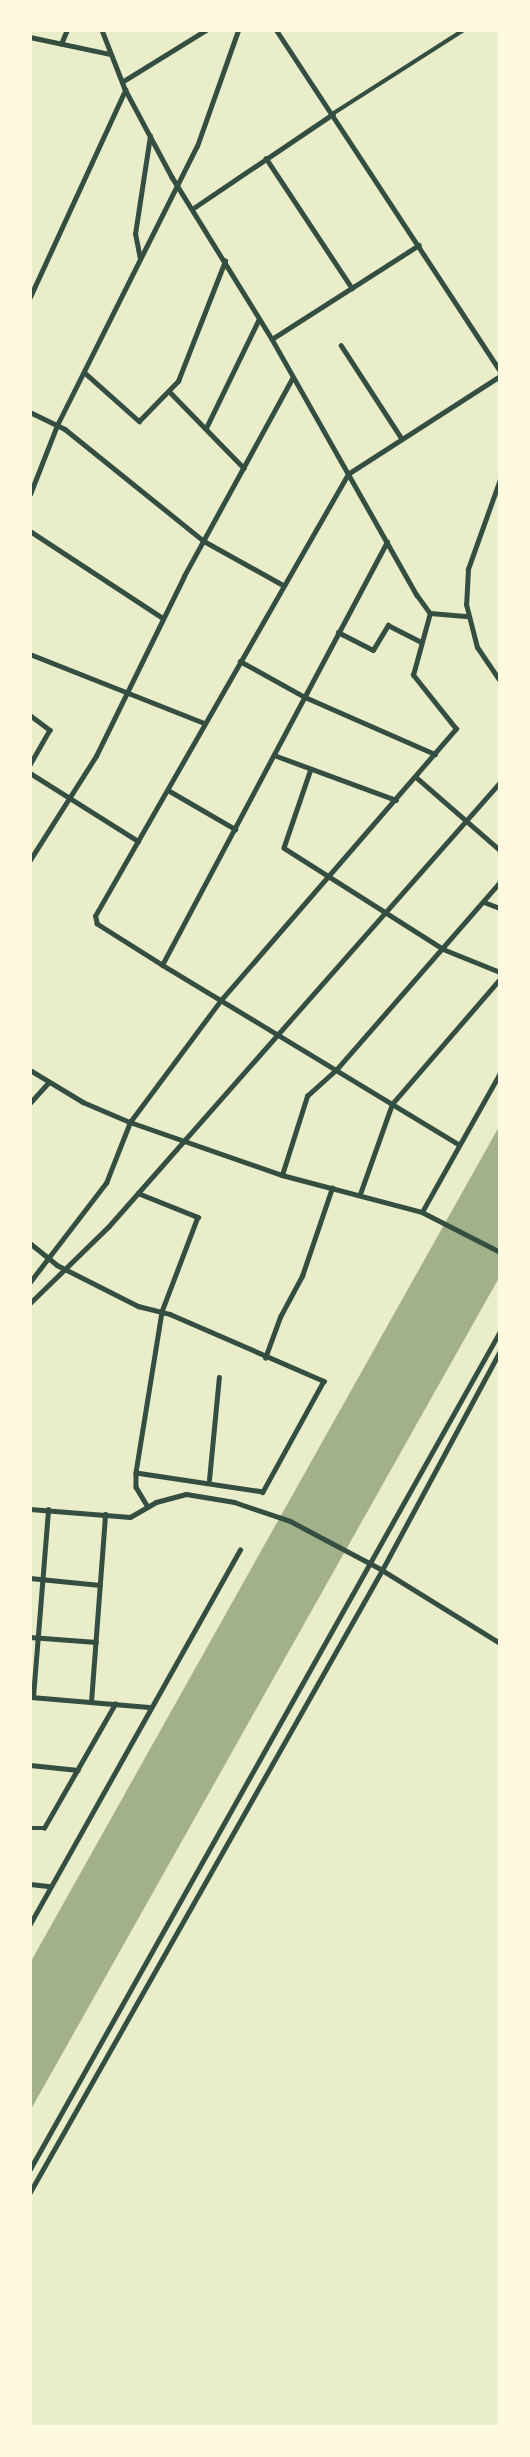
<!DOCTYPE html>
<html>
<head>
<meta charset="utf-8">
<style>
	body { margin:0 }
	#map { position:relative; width:530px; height:2457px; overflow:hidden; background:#e9edc9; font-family:"Titillium Web",sans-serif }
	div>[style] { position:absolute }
	.water>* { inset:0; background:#a3b18a }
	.pedestrian>* { height:3.5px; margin:-1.75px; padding:0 1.75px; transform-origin:1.75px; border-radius:1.75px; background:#344e41 }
	.minor>* { height:4.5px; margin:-2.25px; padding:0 2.25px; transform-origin:2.25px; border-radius:2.25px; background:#344e41 }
	.tertiary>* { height:5px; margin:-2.5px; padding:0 2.5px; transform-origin:2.5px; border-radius:2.5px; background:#344e41 }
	span { translate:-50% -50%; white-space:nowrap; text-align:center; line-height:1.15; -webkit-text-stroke:7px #fefae0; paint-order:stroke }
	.frame { position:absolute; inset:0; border:32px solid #fefae0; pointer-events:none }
</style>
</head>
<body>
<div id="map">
	<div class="water">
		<i style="clip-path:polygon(500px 1125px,500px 1276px,30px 2111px,30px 1963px)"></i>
	</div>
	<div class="pedestrian">
		<i style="left:334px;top:113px;width:154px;rotate:-32.6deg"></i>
	</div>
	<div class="minor">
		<i style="left:102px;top:30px;width:63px;rotate:68.7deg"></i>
		<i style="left:125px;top:89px;width:100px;rotate:61.9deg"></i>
		<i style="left:172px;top:177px;width:190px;rotate:58.3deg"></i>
		<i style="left:272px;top:339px;width:294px;rotate:60.5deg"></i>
		<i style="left:417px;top:595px;width:22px;rotate:54deg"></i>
		<i style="left:430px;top:613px;width:38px;rotate:5deg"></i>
		<i style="left:30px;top:37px;width:82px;rotate:12deg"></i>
		<i style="left:61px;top:44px;width:15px;rotate:-67deg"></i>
		<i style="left:122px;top:82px;width:99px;rotate:-31.8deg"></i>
		<i style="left:266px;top:158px;width:156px;rotate:56.5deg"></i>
		<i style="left:195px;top:207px;width:166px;rotate:-34deg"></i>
		<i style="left:140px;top:259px;width:25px;rotate:-101deg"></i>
		<i style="left:135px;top:234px;width:99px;rotate:-81.3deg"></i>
		<i style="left:30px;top:297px;width:228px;rotate:-65.3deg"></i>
		<i style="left:272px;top:339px;width:174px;rotate:-32.6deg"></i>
		<i style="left:341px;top:345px;width:112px;rotate:57deg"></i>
		<i style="left:84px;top:372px;width:74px;rotate:41.7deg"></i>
		<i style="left:139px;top:421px;width:56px;rotate:-45.7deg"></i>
		<i style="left:178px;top:381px;width:129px;rotate:-68.6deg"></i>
		<i style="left:170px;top:392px;width:106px;rotate:45.8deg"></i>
		<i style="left:30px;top:412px;width:39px;rotate:26deg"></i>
		<i style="left:65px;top:429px;width:179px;rotate:38.9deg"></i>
		<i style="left:204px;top:541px;width:90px;rotate:29.1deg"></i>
		<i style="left:206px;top:428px;width:121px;rotate:-64.1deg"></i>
		<i style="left:30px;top:531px;width:159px;rotate:33.2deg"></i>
		<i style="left:338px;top:632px;width:39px;rotate:27deg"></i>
		<i style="left:373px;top:650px;width:29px;rotate:-59deg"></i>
		<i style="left:388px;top:625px;width:37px;rotate:27deg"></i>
		<i style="left:30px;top:654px;width:187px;rotate:21.6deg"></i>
		<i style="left:240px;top:661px;width:74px;rotate:29deg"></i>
		<i style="left:305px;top:697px;width:142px;rotate:23.7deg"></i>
		<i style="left:30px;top:715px;width:25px;rotate:37deg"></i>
		<i style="left:50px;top:730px;width:40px;rotate:119.7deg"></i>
		<i style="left:274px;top:755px;width:130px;rotate:20.2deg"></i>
		<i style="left:311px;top:769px;width:83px;rotate:108.9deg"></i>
		<i style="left:284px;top:848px;width:188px;rotate:32.4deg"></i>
		<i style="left:443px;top:949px;width:61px;rotate:22deg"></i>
		<i style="left:30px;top:773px;width:128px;rotate:32.2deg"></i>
		<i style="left:416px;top:777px;width:111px;rotate:41deg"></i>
		<i style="left:168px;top:790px;width:78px;rotate:30.2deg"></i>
		<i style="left:30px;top:860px;width:123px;rotate:-57.6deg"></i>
		<i style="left:96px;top:756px;width:200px;rotate:-63.9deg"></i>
		<i style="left:184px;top:576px;width:225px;rotate:-61.3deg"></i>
		<i style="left:484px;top:902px;width:17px;rotate:21deg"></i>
		<i style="left:162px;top:965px;width:479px;rotate:-62deg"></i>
		<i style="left:30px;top:1070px;width:62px;rotate:31.1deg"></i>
		<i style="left:83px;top:1102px;width:51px;rotate:23.1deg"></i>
		<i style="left:130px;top:1122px;width:161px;rotate:19.2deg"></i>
		<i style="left:282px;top:1175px;width:145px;rotate:14.8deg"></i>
		<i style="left:422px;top:1212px;width:88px;rotate:27.1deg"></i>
		<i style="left:30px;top:1103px;width:28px;rotate:-48deg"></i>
		<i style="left:459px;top:1145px;width:347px;rotate:-148.8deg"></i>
		<i style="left:162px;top:965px;width:77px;rotate:-147.8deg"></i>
		<i style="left:97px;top:924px;width:8px;rotate:-104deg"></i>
		<i style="left:95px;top:916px;width:509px;rotate:-60.21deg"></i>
		<i style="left:348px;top:474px;width:181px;rotate:-32.8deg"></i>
		<i style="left:282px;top:1175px;width:83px;rotate:-72.4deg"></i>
		<i style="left:307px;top:1096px;width:39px;rotate:-42deg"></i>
		<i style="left:336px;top:1070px;width:249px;rotate:-48.9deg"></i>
		<i style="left:138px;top:1193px;width:65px;rotate:21.8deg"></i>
		<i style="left:198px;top:1217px;width:102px;rotate:110.8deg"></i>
		<i style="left:162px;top:1312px;width:163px;rotate:99.2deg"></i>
		<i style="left:136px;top:1473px;width:14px;rotate:90deg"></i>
		<i style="left:136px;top:1487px;width:23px;rotate:59deg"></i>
		<i style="left:360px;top:1194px;width:96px;rotate:-70.4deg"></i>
		<i style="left:392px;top:1104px;width:165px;rotate:-49.2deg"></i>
		<i style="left:422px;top:1212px;width:159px;rotate:-60.7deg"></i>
		<i style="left:30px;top:1243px;width:35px;rotate:39deg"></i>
		<i style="left:57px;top:1265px;width:91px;rotate:26.8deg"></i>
		<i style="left:138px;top:1306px;width:33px;rotate:14deg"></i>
		<i style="left:170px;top:1314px;width:168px;rotate:23.5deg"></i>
		<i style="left:324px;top:1381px;width:127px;rotate:118.8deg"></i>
		<i style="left:263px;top:1492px;width:128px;rotate:-171.5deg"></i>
		<i style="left:30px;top:1282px;width:125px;rotate:-52.5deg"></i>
		<i style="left:106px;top:1183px;width:66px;rotate:-68.5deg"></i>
		<i style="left:130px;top:1122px;width:152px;rotate:-53.3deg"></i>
		<i style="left:221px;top:1000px;width:359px;rotate:-49.1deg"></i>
		<i style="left:456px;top:729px;width:69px;rotate:-128.5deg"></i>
		<i style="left:413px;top:675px;width:64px;rotate:-74.7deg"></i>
		<i style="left:265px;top:1358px;width:44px;rotate:-69.9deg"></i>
		<i style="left:280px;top:1317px;width:47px;rotate:-61.8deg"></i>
		<i style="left:302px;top:1276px;width:93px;rotate:-71.2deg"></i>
		<i style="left:209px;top:1480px;width:103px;rotate:-84.5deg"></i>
		<i style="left:30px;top:1509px;width:100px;rotate:4.6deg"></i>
		<i style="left:382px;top:1570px;width:139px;rotate:31.7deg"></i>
		<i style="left:30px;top:1578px;width:70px;rotate:5.7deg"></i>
		<i style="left:30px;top:1637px;width:66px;rotate:4.3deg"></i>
		<i style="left:31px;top:1697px;width:118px;rotate:4.8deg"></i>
		<i style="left:33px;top:1697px;width:188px;rotate:-85.4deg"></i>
		<i style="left:91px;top:1702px;width:188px;rotate:-85.7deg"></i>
		<i style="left:30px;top:1765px;width:48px;rotate:5.9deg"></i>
		<i style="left:30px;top:1828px;width:14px"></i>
		<i style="left:44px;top:1828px;width:143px;rotate:-60.2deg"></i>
		<i style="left:30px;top:1884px;width:20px;rotate:6deg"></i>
		<i style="left:30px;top:1924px;width:429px;rotate:-60.7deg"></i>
	</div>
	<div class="tertiary">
		<i style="left:276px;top:30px;width:408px;rotate:56.7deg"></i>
		<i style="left:500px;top:479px;width:96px;rotate:109.6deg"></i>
		<i style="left:468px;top:569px;width:35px;rotate:93deg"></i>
		<i style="left:466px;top:604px;width:44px;rotate:75.7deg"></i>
		<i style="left:477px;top:647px;width:41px;rotate:55.9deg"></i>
		<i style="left:30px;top:494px;width:74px;rotate:-68.6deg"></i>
		<i style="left:57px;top:425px;width:312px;rotate:-63.4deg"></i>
		<i style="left:197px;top:146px;width:123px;rotate:-70.5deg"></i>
		<i style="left:30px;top:1303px;width:109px;rotate:-44.3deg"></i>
		<i style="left:108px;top:1227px;width:593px;rotate:-48.62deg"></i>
		<i style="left:130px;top:1517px;width:30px;rotate:-30deg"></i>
		<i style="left:156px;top:1502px;width:31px;rotate:-15deg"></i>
		<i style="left:186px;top:1494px;width:49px;rotate:9.5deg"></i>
		<i style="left:234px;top:1502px;width:59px;rotate:18.7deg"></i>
		<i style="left:290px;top:1521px;width:104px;rotate:28deg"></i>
		<i style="left:30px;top:2169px;width:961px;rotate:-60.71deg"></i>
		<i style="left:30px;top:2192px;width:715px;rotate:-60.49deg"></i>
		<i style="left:382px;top:1570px;width:249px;rotate:-61.7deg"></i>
	</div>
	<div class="frame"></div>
</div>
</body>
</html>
